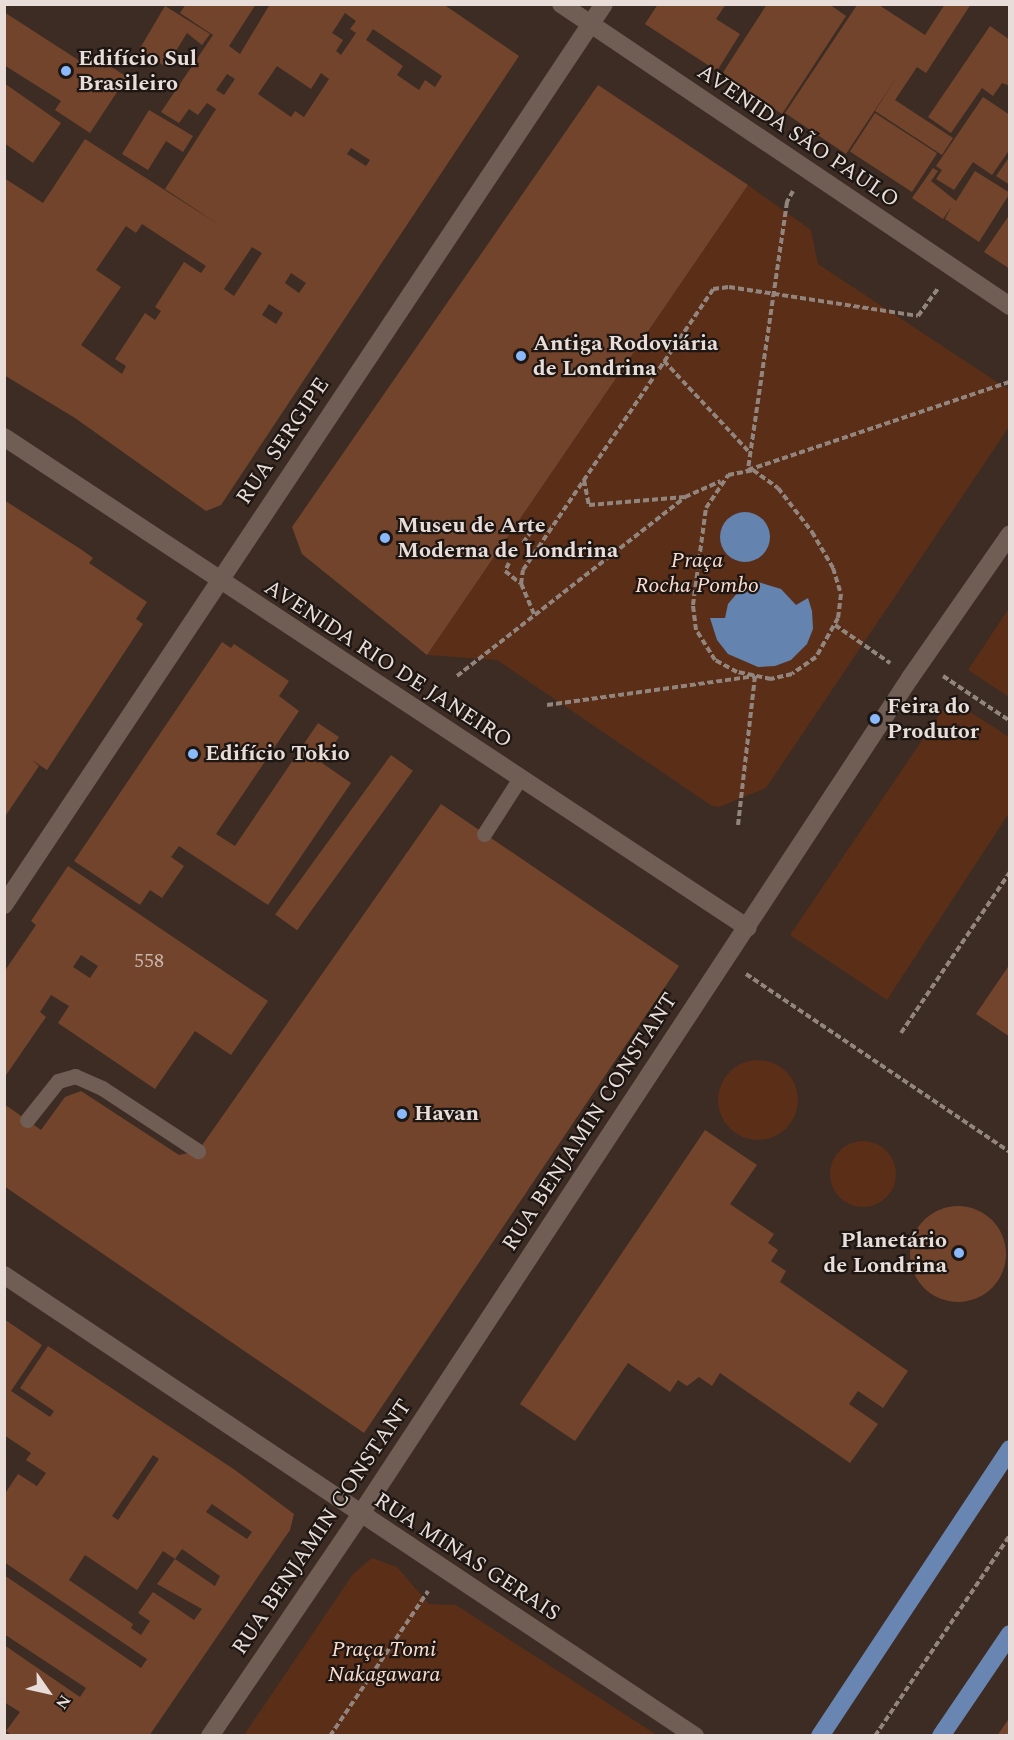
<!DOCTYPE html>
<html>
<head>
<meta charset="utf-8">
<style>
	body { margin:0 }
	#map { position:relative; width:1014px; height:1740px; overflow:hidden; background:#3c2c24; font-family:Spectral,serif }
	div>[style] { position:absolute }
	.green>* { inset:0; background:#5b2e18 }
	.round { border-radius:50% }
	.water>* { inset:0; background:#6483ae }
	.building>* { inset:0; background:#73442c; transform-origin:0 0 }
	.path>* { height:4px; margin-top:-2px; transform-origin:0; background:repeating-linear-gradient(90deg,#92857e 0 6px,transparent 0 9px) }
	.lane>* { height:15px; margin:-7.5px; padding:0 7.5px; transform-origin:7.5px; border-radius:7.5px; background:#705e55 }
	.street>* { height:18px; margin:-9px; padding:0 9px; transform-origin:9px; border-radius:9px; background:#705e55 }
	.secondary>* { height:18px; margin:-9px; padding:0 9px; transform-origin:9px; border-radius:9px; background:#705e55 }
	.primary>* { height:18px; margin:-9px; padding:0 9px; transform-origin:9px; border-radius:9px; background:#6986b3 }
	.dots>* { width:16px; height:16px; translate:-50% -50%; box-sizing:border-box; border:3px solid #1d1612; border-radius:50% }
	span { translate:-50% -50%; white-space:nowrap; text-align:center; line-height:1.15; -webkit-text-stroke:4.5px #1d1612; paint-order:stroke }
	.number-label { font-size:20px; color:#cbb7ad }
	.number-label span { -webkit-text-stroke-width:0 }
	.poi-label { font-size:22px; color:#e8ddd8; font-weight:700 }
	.left { translate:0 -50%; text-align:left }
	.right { translate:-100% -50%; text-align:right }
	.street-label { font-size:22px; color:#e8ddd8 }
	.park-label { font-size:22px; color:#fddccd; font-style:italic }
	.frame { position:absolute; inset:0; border:6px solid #e8ddd8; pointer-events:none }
	.north { position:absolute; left:18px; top:1662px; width:60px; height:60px; -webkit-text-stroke:4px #1d1612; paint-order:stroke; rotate:124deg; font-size:16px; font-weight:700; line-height:24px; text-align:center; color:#e8ddd8 }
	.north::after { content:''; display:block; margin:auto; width:21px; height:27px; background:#e8ddd8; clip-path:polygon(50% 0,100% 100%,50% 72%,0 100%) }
</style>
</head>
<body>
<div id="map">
	<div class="green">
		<i style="clip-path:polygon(748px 185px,811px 230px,818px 264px,1009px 390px,1009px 427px,766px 788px,719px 807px,712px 806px,497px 660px,427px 655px)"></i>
		<i style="clip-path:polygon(1009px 608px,1009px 697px,968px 670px)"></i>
		<i style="clip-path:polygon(950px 699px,1009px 737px,1009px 813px,887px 1000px,790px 935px)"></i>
		<i class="round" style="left:718px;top:1060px;width:80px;height:80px"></i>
		<i class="round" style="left:830px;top:1141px;width:66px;height:66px"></i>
		<i style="clip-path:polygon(372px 1558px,397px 1567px,429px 1604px,456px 1605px,657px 1735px,244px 1735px,353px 1574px)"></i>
	</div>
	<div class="water">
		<i class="round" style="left:720px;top:512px;width:50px;height:50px"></i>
		<i style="clip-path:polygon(758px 582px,781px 589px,796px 605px,808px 598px,812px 611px,813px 629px,807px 644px,791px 660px,775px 666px,758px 667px,728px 654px,717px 640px,710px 618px,725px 618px,728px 604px,738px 592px)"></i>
	</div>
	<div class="building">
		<i style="clip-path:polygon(evenodd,186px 4px,256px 4px,229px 46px,240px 54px,270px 4px,443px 4px,519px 56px,221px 505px,206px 511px,75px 418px,4px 375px,4px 178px,43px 203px,85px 139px,224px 228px,165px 189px,216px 109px,207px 103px,198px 115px,189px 109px,179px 123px,161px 112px,213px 35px,180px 13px,186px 4px,345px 13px,356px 21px,350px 29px,356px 33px,341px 55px,336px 51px,343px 40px,332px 33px,345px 13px,186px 4px,373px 29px,442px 76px,435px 87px,425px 80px,419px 90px,397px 75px,403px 66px,366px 40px,373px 29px,186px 4px,277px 66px,311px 89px,321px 73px,329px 79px,304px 117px,295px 111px,291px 117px,258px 94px,277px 66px,186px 4px,227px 74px,235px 79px,224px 95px,216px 90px,227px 74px,186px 4px,351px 148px,370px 160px,366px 166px,347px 154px,351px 148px,186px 4px,142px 224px,206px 266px,201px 273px,184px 262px,155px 307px,161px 311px,155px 320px,145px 313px,115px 359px,126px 366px,122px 374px,81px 345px,121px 287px,96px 270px,126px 226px,136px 233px,142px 224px,186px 4px,252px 247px,262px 253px,234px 296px,224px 289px,252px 247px,186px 4px,291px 273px,306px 283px,299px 293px,285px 283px,291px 273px,186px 4px,269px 304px,283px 313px,276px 324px,262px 315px,269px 304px)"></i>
		<i style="clip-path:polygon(658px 4px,726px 4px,716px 19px,740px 34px,717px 71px,645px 24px)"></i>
		<i style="clip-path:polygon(767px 4px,829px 4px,846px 16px,782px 114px,722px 74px)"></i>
		<i style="clip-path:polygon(945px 4px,971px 4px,926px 73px,917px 67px,895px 100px,953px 138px,942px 155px,875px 111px,900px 72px,846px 154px,785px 113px,857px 5px,879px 5px,925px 35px)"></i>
		<i style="clip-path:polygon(165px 6px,210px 34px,202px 45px,187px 33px,166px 67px,139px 50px)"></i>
		<i style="clip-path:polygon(4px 12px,86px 65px,93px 55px,127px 77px,90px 133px,55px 110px,61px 101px,4px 65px)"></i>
		<i style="clip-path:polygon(990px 26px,1010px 40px,1010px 86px,1002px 83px,993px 96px,982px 88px,951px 133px,928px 117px)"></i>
		<i style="clip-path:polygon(4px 83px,61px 123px,33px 163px,4px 143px)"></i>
		<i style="clip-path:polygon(598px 85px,748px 185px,427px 655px,302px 554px,292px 527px)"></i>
		<i style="clip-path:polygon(983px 97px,1010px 115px,1010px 149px,992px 175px,973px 162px,954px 190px,936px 179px,942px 170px,936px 166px)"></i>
		<i style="clip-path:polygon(149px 110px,193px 136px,183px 152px,166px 141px,148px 170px,122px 154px)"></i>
		<i style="left:875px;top:113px;width:74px;height:46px;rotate:33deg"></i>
		<i style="clip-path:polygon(1010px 156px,1010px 185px,996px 176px)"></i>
		<i style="clip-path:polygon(933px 168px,938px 171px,931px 181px,956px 201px,975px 171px,1010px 193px,979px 242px,945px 219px,952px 206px,943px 219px,912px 198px)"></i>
		<i style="clip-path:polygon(1010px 214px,1010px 269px,984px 252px)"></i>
		<i style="clip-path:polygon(4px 500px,82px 550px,93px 558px,89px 563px,147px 602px,136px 619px,143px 624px,47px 770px,32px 760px,39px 766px,4px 818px)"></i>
		<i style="clip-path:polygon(222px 642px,231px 648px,234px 644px,289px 681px,279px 696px,299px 711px,216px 834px,235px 846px,318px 723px,339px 737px,322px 763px,351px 783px,268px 905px,179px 846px,171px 857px,184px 866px,162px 898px,150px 890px,140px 905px,74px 861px)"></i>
		<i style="left:391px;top:755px;width:27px;height:197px;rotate:36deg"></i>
		<i style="clip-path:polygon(441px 804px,679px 966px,364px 1433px,4px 1186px,4px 1109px,7px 1106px,41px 1130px,65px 1097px,81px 1091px,179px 1155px,198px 1151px)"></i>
		<i style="clip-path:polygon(evenodd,68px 866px,268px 1001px,231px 1055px,195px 1031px,155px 1089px,58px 1023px,69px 1006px,51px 995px,40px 1012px,46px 1017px,4px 1078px,4px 972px,36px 925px,31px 921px,68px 866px,81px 955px,98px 966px,90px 978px,73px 967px,81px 955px)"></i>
		<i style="clip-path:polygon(1010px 964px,1010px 1037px,976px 1014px)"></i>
		<i style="clip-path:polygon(705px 1130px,757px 1165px,730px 1204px,774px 1234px,768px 1243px,778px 1250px,771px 1261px,786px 1271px,780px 1282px,908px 1371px,883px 1408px,858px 1391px,849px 1404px,878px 1424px,850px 1463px,720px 1373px,712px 1386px,699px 1377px,687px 1386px,678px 1380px,670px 1392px,628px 1363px,575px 1441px,520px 1404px)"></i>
		<i class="round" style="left:910px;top:1206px;width:96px;height:96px"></i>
		<i style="clip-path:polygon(evenodd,4px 1319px,42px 1345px,11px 1391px,50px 1417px,54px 1411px,20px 1388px,48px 1346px,235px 1470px,294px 1514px,290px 1530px,149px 1736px,13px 1736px,6px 1731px,20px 1712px,4px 1702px,4px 1645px,80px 1697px,86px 1688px,4px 1634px,4px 1575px,141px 1668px,147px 1659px,4px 1562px,4px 1495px,18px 1474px,37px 1486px,46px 1473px,26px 1460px,31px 1453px,4px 1435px,4px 1319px,153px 1455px,159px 1459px,118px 1520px,112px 1516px,153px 1455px,4px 1319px,212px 1504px,252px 1532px,247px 1539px,206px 1512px,212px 1504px,4px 1319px,182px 1549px,220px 1576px,215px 1586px,175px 1559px,182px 1549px,4px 1319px,163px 1551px,175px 1559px,157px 1584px,202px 1609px,194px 1620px,153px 1592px,138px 1613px,150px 1621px,141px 1635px,131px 1628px,133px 1624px,69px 1580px,85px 1555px,137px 1590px,163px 1551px)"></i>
		<i style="clip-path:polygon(1010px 1717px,1010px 1736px,997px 1736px)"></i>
	</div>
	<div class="path">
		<i style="left:793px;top:191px;width:13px;rotate:119deg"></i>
		<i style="left:787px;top:202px;width:271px;rotate:98.3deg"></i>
		<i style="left:748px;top:470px;width:276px;rotate:-18.6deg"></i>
		<i style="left:664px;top:361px;width:126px;rotate:46.9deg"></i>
		<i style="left:753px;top:470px;width:31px;rotate:36deg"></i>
		<i style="left:778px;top:488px;width:56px;rotate:52.3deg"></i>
		<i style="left:812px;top:532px;width:42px;rotate:59.7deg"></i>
		<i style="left:833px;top:568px;width:27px;rotate:73deg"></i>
		<i style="left:841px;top:594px;width:24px;rotate:97deg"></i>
		<i style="left:838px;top:618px;width:45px;rotate:119.4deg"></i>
		<i style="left:816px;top:657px;width:29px;rotate:145deg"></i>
		<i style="left:792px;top:674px;width:22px;rotate:167deg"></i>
		<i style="left:771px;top:679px;width:35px;rotate:-168deg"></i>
		<i style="left:737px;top:672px;width:25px;rotate:-151deg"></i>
		<i style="left:715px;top:660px;width:36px;rotate:-122deg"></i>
		<i style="left:696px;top:630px;width:25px;rotate:-97deg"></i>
		<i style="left:693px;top:605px;width:98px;rotate:-82.4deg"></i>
		<i style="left:706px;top:508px;width:40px;rotate:-56deg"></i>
		<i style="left:728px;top:475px;width:25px;rotate:-11deg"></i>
		<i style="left:584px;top:480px;width:25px;rotate:79deg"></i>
		<i style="left:589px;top:505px;width:96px;rotate:-4.8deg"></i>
		<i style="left:523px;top:543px;width:16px;rotate:-55deg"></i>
		<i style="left:532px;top:530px;width:19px;rotate:-9deg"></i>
		<i style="left:509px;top:563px;width:9px;rotate:117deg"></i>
		<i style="left:505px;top:571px;width:19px;rotate:39deg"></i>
		<i style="left:534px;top:614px;width:33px;rotate:-113deg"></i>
		<i style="left:521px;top:584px;width:14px;rotate:-82deg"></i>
		<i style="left:523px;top:570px;width:339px;rotate:-55.9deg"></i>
		<i style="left:713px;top:289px;width:16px;rotate:-7deg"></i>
		<i style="left:729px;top:287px;width:191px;rotate:8.7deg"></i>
		<i style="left:918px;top:316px;width:34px;rotate:-54deg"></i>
		<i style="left:835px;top:625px;width:67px;rotate:34.6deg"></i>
		<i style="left:457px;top:676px;width:290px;rotate:-38.1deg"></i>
		<i style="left:685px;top:497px;width:39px;rotate:-24deg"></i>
		<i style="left:943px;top:676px;width:81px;rotate:33.9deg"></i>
		<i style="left:547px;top:705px;width:210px;rotate:-7.9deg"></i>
		<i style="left:755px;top:676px;width:150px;rotate:96.5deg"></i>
		<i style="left:746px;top:974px;width:318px;rotate:34deg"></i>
		<i style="left:901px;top:1033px;width:194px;rotate:-55.9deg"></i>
		<i style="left:330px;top:1736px;width:175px;rotate:-55.9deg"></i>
		<i style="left:875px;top:1736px;width:242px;rotate:-56.1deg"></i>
	</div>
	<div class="lane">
		<i style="left:484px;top:834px;width:67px;rotate:-57.3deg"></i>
		<i style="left:27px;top:1120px;width:50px;rotate:-51.5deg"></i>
		<i style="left:58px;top:1081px;width:18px;rotate:-16deg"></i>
		<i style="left:75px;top:1076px;width:30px;rotate:24deg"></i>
		<i style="left:102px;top:1088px;width:115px;rotate:33.3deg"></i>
	</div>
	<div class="street">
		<i style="left:4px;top:1275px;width:831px;rotate:33.71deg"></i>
	</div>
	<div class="secondary">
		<i style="left:561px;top:4px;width:541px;rotate:33.93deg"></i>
		<i style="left:4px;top:437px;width:891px;rotate:33.42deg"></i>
		<i style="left:4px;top:905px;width:1082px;rotate:-56.34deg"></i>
		<i style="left:210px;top:1736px;width:267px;rotate:-55.8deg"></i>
		<i style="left:360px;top:1515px;width:1002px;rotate:-56.69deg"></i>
		<i style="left:910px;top:678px;width:175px;rotate:-55.2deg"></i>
	</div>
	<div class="primary">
		<i style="left:820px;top:1736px;width:344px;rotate:-56.5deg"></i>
		<i style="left:941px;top:1736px;width:123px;rotate:-55.9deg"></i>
	</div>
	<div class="dots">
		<i style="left:66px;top:71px;background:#8abafc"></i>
		<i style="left:521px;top:356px;background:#8abafc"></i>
		<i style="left:385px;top:538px;background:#8abafc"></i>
		<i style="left:875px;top:719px;background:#8abafc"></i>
		<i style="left:193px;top:754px;background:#8abafc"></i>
		<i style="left:402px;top:1114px;background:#8abafc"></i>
		<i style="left:959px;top:1253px;background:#8abafc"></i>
	</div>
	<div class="number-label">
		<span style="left:149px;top:961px">558</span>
	</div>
	<div class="poi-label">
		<span class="left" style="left:78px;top:71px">Edifício Sul<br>Brasileiro</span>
		<span class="left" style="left:533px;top:356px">Antiga Rodoviária<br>de Londrina</span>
		<span class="left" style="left:397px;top:538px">Museu de Arte<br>Moderna de Londrina</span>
		<span class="left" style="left:887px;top:719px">Feira do<br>Produtor</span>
		<span class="left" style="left:205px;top:754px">Edifício Tokio</span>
		<span class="left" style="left:414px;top:1114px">Havan</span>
		<span class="right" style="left:947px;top:1253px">Planetário<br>de Londrina</span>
	</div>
	<div class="street-label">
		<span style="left:798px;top:136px;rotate:34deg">AVENIDA SÃO PAULO</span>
		<span style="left:283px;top:441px;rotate:-56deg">RUA SERGIPE</span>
		<span style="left:388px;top:664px;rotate:33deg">AVENIDA RIO DE JANEIRO</span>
		<span style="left:590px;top:1122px;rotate:-57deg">RUA BENJAMIN CONSTANT</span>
		<span style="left:322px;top:1527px;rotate:-56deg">RUA BENJAMIN CONSTANT</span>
		<span style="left:467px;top:1557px;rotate:33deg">RUA MINAS GERAIS</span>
	</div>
	<div class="park-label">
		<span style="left:697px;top:573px">Praça<br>Rocha Pombo</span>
		<span style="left:384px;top:1662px">Praça Tomi<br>Nakagawara</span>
	</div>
	<div class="frame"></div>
	<div class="north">N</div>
</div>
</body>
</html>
